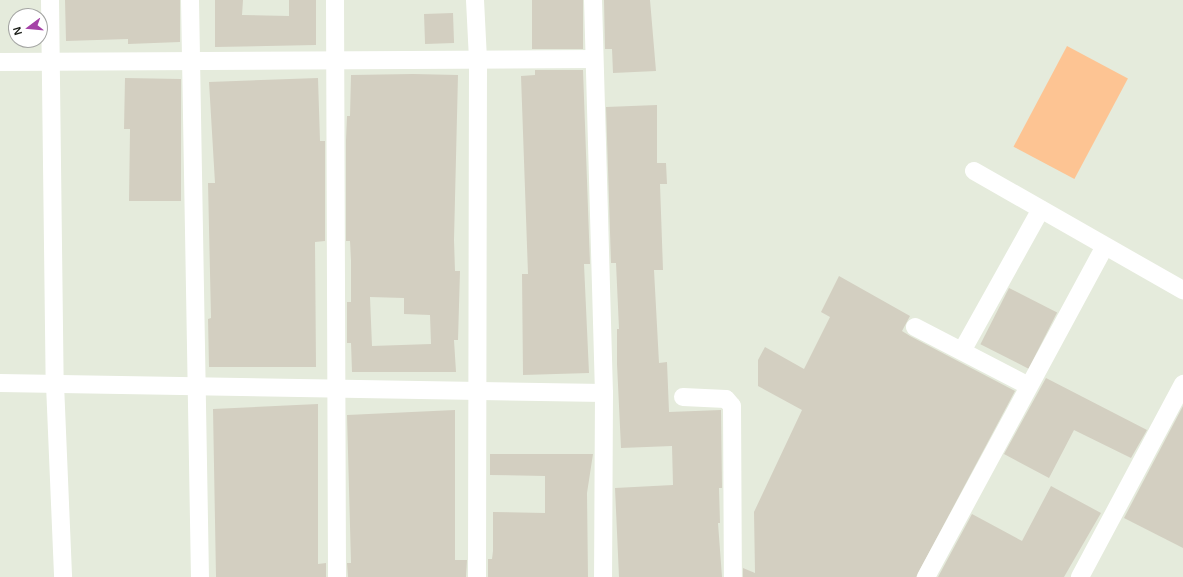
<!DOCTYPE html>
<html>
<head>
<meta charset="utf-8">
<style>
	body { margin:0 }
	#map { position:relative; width:1183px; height:577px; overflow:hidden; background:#e5ebdc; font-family:Arial,sans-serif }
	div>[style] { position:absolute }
	.green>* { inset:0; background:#fdc493; transform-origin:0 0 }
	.building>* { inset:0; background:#d3cfc1; transform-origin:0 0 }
	.street>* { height:18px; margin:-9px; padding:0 9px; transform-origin:9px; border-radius:9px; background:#fff }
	span { translate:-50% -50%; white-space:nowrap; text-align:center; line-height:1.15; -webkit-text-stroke:3px #fff; paint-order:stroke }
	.north { position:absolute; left:8px; top:8px; width:40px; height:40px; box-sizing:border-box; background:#fff; border:1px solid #a3a4a2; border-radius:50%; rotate:254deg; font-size:11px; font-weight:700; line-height:16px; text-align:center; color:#191c16 }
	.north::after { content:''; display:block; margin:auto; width:14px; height:18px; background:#a542a7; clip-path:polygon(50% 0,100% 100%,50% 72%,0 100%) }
</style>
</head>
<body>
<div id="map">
	<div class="green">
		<i style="left:1067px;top:46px;width:69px;height:114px;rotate:28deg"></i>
	</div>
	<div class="building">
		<i style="clip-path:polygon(65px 0,180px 0,180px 42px,128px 44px,128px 39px,66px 41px)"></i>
		<i style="clip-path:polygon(215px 0,243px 0,242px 15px,289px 16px,289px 0,316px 0,316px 45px,215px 47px)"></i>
		<i style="left:532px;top:0;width:51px;height:49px"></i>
		<i style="clip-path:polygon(604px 0,650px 0,656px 71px,613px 73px,612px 49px,605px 49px)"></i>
		<i style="left:453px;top:13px;width:30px;height:29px;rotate:88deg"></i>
		<i style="clip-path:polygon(535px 70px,583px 70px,590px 264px,584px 264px,589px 373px,523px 375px,522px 274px,528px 274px,521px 76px,535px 75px)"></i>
		<i style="clip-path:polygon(evenodd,413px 74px,458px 75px,454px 240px,455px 271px,460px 271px,458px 340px,454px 340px,456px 372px,352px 372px,351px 343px,347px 343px,347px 302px,351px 302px,351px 261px,350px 241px,346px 241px,346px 140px,347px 116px,350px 116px,351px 75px,413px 74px,370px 297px,404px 298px,404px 314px,430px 315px,431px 344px,372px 346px,370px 297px)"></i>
		<i style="clip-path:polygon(125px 78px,181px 79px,181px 201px,129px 201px,130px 129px,124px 129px)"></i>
		<i style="clip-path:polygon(318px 78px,320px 141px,325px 141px,325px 241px,315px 242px,316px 367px,209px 367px,208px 319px,211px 318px,208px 183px,215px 183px,209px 82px)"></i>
		<i style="clip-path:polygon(657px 105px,657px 163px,666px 163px,667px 184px,660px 184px,663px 270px,654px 270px,659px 363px,667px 362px,669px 412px,721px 410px,722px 488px,719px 488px,720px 523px,718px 523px,722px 577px,619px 577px,615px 488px,673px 485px,672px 446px,621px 448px,617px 364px,617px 329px,619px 329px,616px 263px,611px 263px,606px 107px)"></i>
		<i style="clip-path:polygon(839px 276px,910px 316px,902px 331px,910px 336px,1015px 391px,916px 577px,743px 577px,743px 568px,755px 573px,754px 512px,802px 410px,758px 386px,758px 360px,765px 347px,804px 369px,830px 317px,821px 312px)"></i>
		<i style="left:1009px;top:288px;width:54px;height:63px;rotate:27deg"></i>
		<i style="clip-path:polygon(1046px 378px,1147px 430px,1131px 458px,1074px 430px,1049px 478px,1004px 454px)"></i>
		<i style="clip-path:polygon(318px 404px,318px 564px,326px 563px,326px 577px,216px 577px,213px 409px)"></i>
		<i style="clip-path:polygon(1183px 406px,1183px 548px,1124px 518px)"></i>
		<i style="clip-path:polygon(455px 410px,455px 560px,467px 560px,466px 577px,348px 577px,347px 563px,351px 563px,347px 415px)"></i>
		<i style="clip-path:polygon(490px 454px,593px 454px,587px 493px,588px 577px,488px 577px,488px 559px,492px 559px,493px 551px,493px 512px,545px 513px,545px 476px,490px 475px)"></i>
		<i style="clip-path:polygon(1051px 486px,1101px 513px,1064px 577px,938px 577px,972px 514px,1022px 541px)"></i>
	</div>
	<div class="street">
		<i style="left:50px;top:0;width:384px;rotate:89.3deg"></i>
		<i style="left:55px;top:384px;width:193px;rotate:87.6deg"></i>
		<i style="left:190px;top:0;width:577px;rotate:89.01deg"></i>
		<i style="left:335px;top:0;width:577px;rotate:89.8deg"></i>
		<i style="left:475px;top:0;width:59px;rotate:87.1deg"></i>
		<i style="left:478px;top:59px;width:518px;rotate:90.11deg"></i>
		<i style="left:593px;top:0;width:393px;rotate:88.4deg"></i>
		<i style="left:0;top:62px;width:594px;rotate:-0.29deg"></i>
		<i style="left:974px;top:171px;width:241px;rotate:29.7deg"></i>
		<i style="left:915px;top:327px;width:128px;rotate:27.4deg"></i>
		<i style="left:962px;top:351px;width:162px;rotate:-60.9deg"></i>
		<i style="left:0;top:383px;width:604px;rotate:0.95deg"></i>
		<i style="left:604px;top:393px;width:184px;rotate:90.3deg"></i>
		<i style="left:683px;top:397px;width:43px;rotate:2.7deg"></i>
		<i style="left:726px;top:399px;width:9px;rotate:49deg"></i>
		<i style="left:732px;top:406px;width:171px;rotate:89.7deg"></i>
		<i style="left:926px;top:577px;width:376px;rotate:-61.6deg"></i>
		<i style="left:1080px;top:577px;width:219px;rotate:-61.9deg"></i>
	</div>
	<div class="north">N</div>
</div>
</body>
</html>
